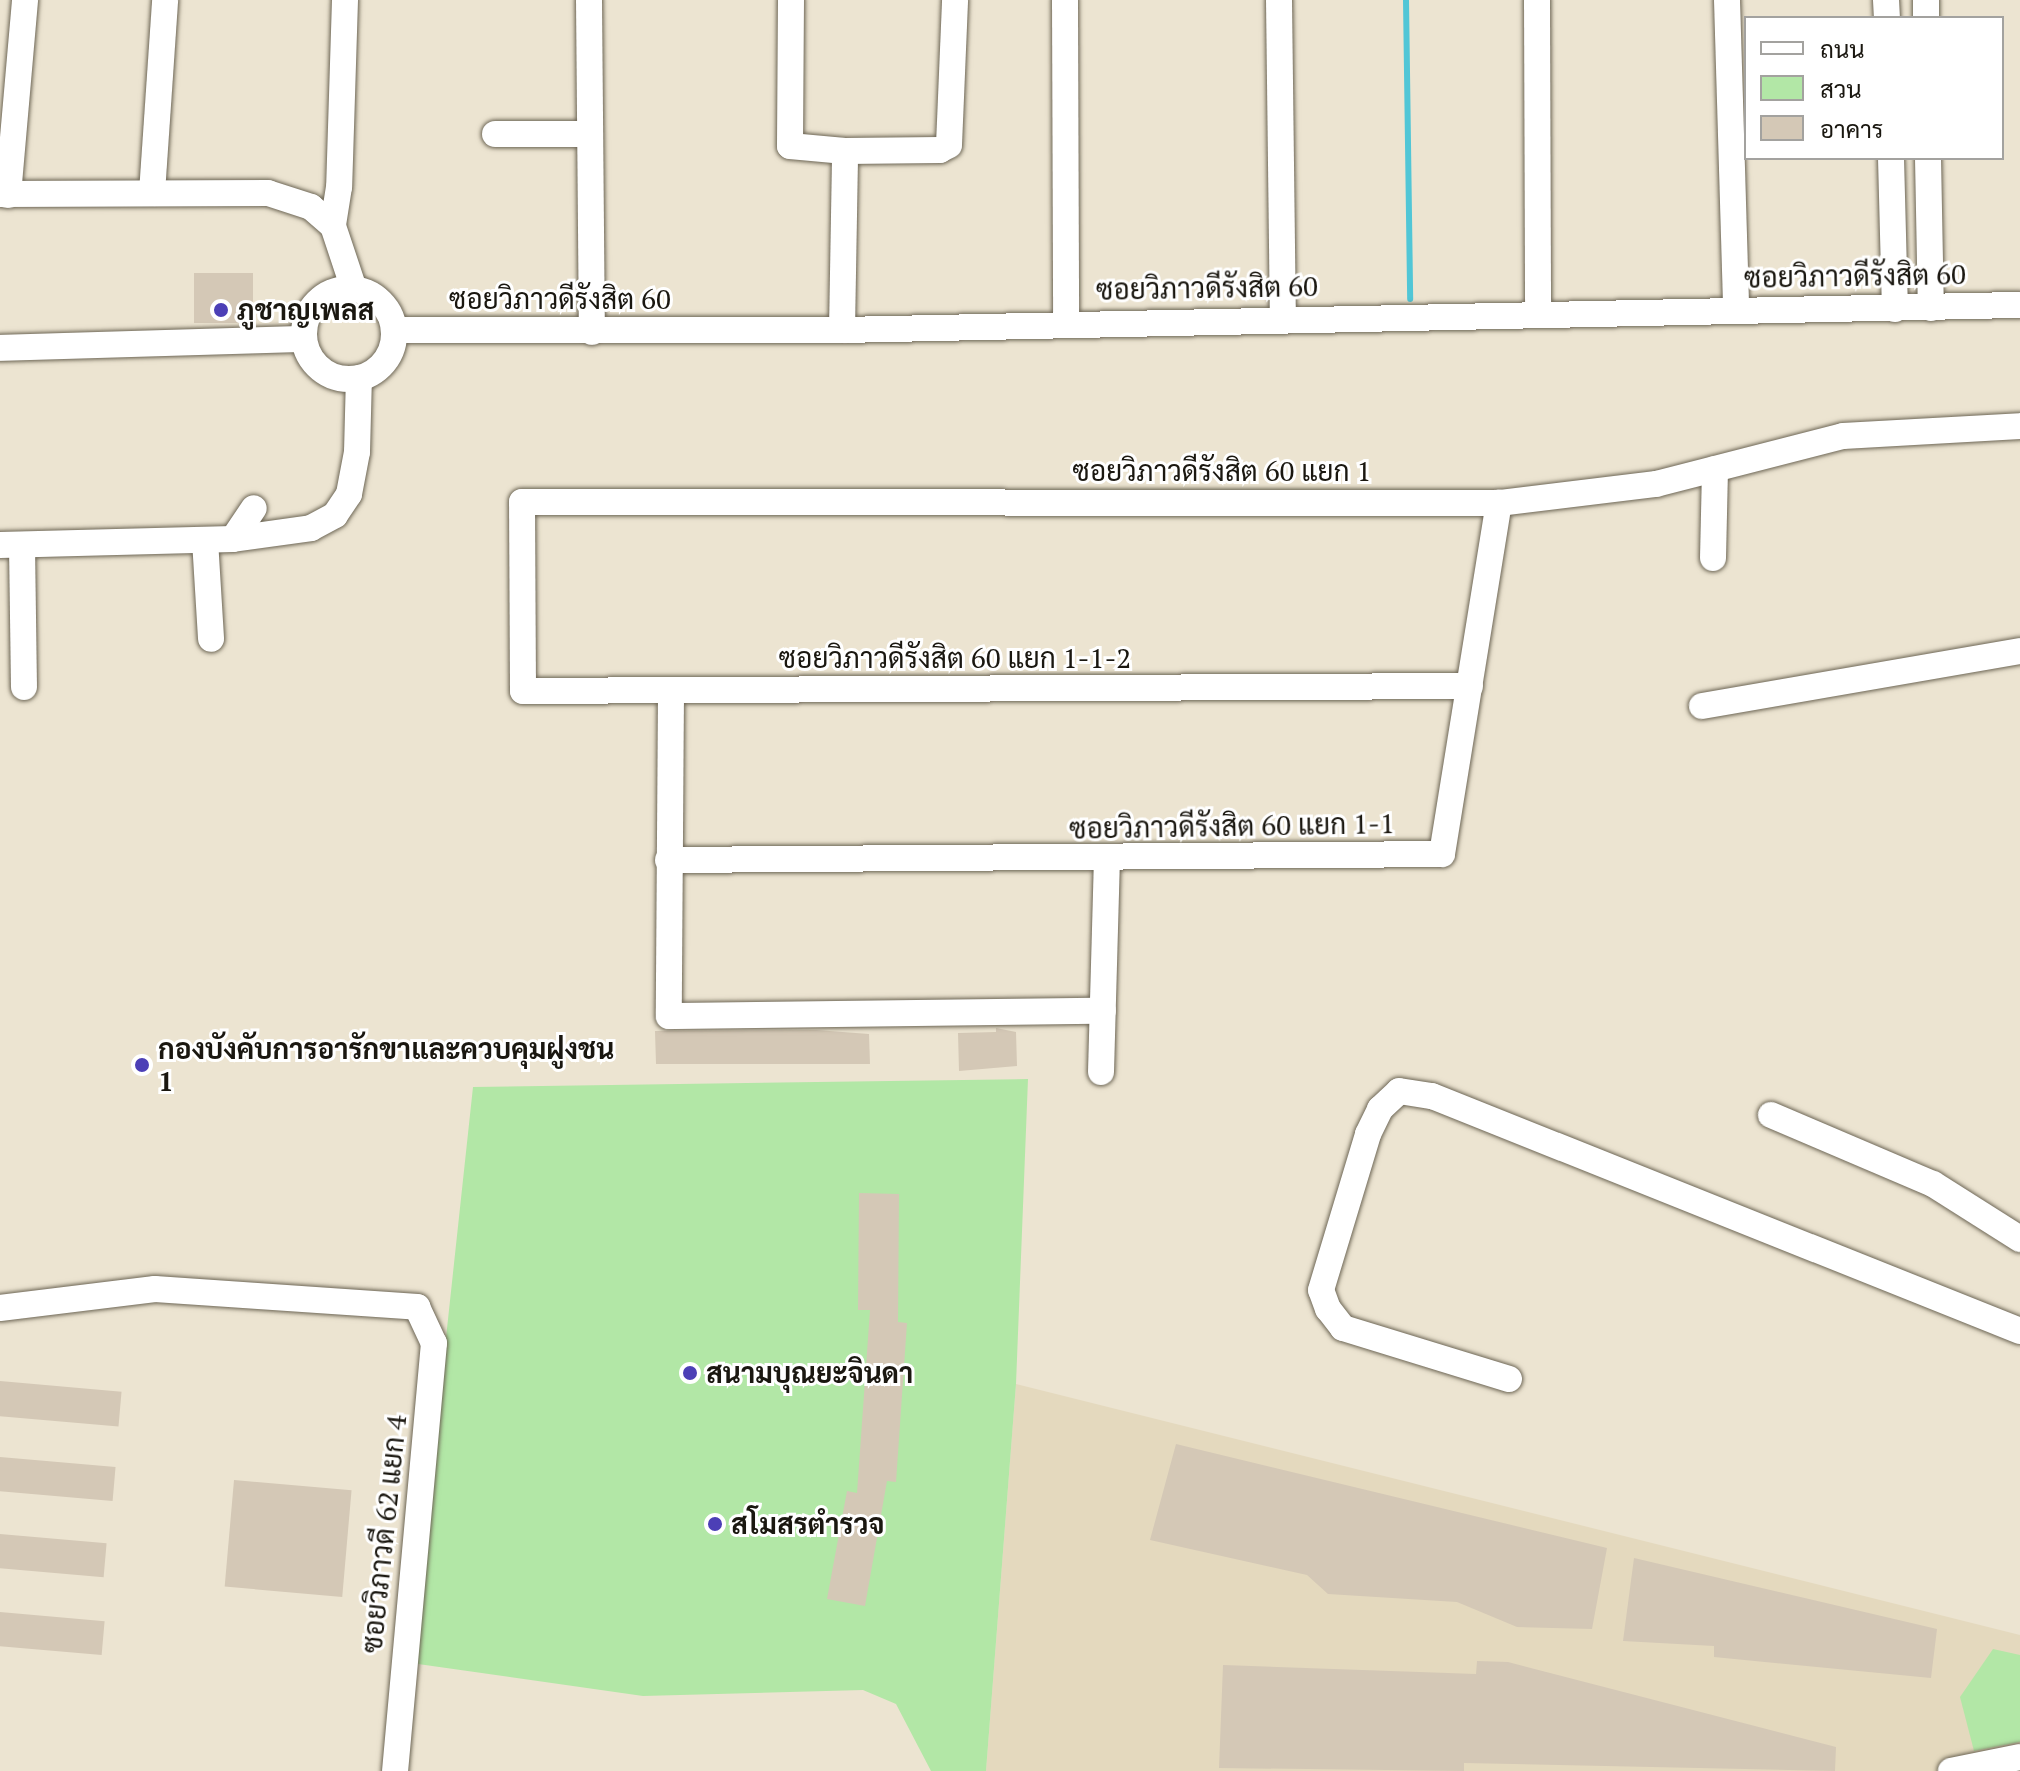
<!DOCTYPE html>
<html>
<head>
<meta charset="utf-8">
<style>
	body { margin:0 }
	#map { position:relative; width:2020px; height:1771px; overflow:hidden; background:#ece4d1; font-family:"PT Serif",Sarabun,serif }
	div>[style] { position:absolute }
	.built>* { inset:0; background:#e4d9be }
	.green>* { inset:0; background:#b2e7a6 }
	.stream>* { height:6px; margin:-3px; padding:0 3px; transform-origin:3px; border-radius:3px; background:#51c6d6 }
	.building>* { inset:0; background:#d4c8b6; transform-origin:0 0 }
	.roads { filter:drop-shadow(0 0 2px #6d6655) drop-shadow(0 0 2px #6d6655) }
	.minor>* { height:26px; margin:-13px; padding:0 13px; transform-origin:13px; border-radius:13px; background:#fff }
	.minor>.ring { margin:-13px; padding:0; box-sizing:content-box; background:none; border:26px solid #fff; border-radius:50% }
	.dots>* { width:22px; height:22px; translate:-50% -50%; box-sizing:border-box; border:4px solid #fff; border-radius:50% }
	span { translate:-50% -50%; white-space:nowrap; text-align:center; line-height:1.15; -webkit-text-stroke:6px #fff; paint-order:stroke }
	.street-label { font-size:28px; color:#1a1710 }
	.poi-label { font-size:28px; color:#1a1710; font-weight:700 }
	.left { translate:0 -50%; text-align:left }
	.legend { position:absolute; left:1744px; top:16px; width:260px; height:144px; box-sizing:border-box; background:#fff; border:2px solid #a3a29f; margin:0; padding:10px 14px; list-style:none; font-size:24px; color:#1a1710 }
	.legend li { display:flex; align-items:center; gap:16px; height:40px }
	.legend b { width:40px; border:2px solid #a3a29f }
</style>
</head>
<body>
<div id="map">
	<div class="built">
		<i style="clip-path:polygon(1016px 1384px,2020px 1635px,2020px 1771px,986px 1771px)"></i>
	</div>
	<div class="green">
		<i style="clip-path:polygon(1028px 1079px,1016px 1384px,986px 1771px,931px 1771px,896px 1704px,863px 1690px,643px 1696px,411px 1663px,473px 1087px)"></i>
		<i style="clip-path:polygon(1993px 1649px,2020px 1655px,2020px 1742px,1974px 1751px,1960px 1697px)"></i>
	</div>
	<div class="stream">
		<i style="left:1406px;top:0;width:299px;rotate:89.2deg"></i>
	</div>
	<div class="building">
		<i style="left:253px;top:273px;width:50px;height:59px;rotate:90deg"></i>
		<i style="clip-path:polygon(996px 1028px,1016px 1032px,1017px 1066px,959px 1071px,958px 1033px,996px 1032px)"></i>
		<i style="clip-path:polygon(816px 1030px,869px 1034px,870px 1064px,656px 1064px,655px 1031px)"></i>
		<i style="clip-path:polygon(859px 1193px,899px 1194px,898px 1322px,907px 1323px,896px 1482px,887px 1481px,865px 1606px,827px 1599px,847px 1491px,857px 1493px,870px 1310px,858px 1310px)"></i>
		<i style="left:0;top:1381px;width:122px;height:35px;rotate:5deg"></i>
		<i style="clip-path:polygon(1176px 1444px,1607px 1548px,1592px 1629px,1517px 1627px,1457px 1602px,1328px 1594px,1307px 1575px,1150px 1540px)"></i>
		<i style="left:0;top:1457px;width:116px;height:34px;rotate:5deg"></i>
		<i style="left:234px;top:1480px;width:118px;height:107px;rotate:5deg"></i>
		<i style="left:0;top:1534px;width:107px;height:34px;rotate:5deg"></i>
		<i style="clip-path:polygon(1634px 1558px,1937px 1629px,1931px 1678px,1714px 1657px,1714px 1646px,1623px 1641px)"></i>
		<i style="left:0;top:1612px;width:105px;height:34px;rotate:5deg"></i>
		<i style="clip-path:polygon(1477px 1661px,1508px 1662px,1836px 1747px,1835px 1771px,1464px 1763px,1464px 1771px,1219px 1768px,1223px 1665px,1476px 1674px)"></i>
	</div>
	<div class="roads">
		<div class="minor">
			<i style="left:345px;top:0;width:187px;rotate:91.8deg"></i>
			<i style="left:339px;top:187px;width:39px;rotate:99deg"></i>
			<i style="left:333px;top:226px;width:66px;rotate:71.6deg"></i>
			<i style="left:589px;top:0;width:332px;rotate:89.5deg"></i>
			<i style="left:791px;top:0;width:146px;rotate:90.4deg"></i>
			<i style="left:790px;top:146px;width:55px;rotate:5.2deg"></i>
			<i style="left:845px;top:151px;width:95px;rotate:-0.6deg"></i>
			<i style="left:940px;top:150px;width:10px;rotate:-29deg"></i>
			<i style="left:949px;top:145px;width:145px;rotate:-87.6deg"></i>
			<i style="left:1065px;top:0;width:324px;rotate:89.8deg"></i>
			<i style="left:1279px;top:0;width:318px;rotate:89.3deg"></i>
			<i style="left:1537px;top:0;width:314px;rotate:89.8deg"></i>
			<i style="left:1727px;top:0;width:310px;rotate:88.3deg"></i>
			<i style="left:1886px;top:0;width:18px;rotate:87deg"></i>
			<i style="left:1926px;top:0;width:18px;rotate:90deg"></i>
			<i style="left:495px;top:134px;width:93px"></i>
			<i style="left:1891px;top:158px;width:151px;rotate:88.5deg"></i>
			<i style="left:1928px;top:158px;width:150px;rotate:88.9deg"></i>
			<i style="left:152px;top:193px;width:193px;rotate:-86.1deg"></i>
			<i style="left:0;top:194px;width:268px;rotate:-0.2deg"></i>
			<i style="left:268px;top:193px;width:45px;rotate:18deg"></i>
			<i style="left:311px;top:207px;width:29px;rotate:41deg"></i>
			<i style="left:8px;top:195px;width:196px;rotate:-85deg"></i>
			<i class="ring" style="left:304px;top:289px;width:64px;height:64px"></i>
			<i style="left:395px;top:330px;width:447px"></i>
			<i style="left:842px;top:330px;width:1178px;rotate:-1.22deg"></i>
			<i style="left:842px;top:330px;width:179px;rotate:-89deg"></i>
			<i style="left:0;top:348px;width:304px;rotate:-1.7deg"></i>
			<i style="left:233px;top:539px;width:37px;rotate:-56deg"></i>
			<i style="left:205px;top:540px;width:99px;rotate:86.5deg"></i>
			<i style="left:0;top:545px;width:233px;rotate:-1.5deg"></i>
			<i style="left:233px;top:539px;width:79px;rotate:-8deg"></i>
			<i style="left:311px;top:528px;width:27px;rotate:-28deg"></i>
			<i style="left:335px;top:515px;width:25px;rotate:-56deg"></i>
			<i style="left:349px;top:494px;width:43px;rotate:-79.2deg"></i>
			<i style="left:357px;top:452px;width:74px;rotate:-88.5deg"></i>
			<i style="left:22px;top:545px;width:142px;rotate:89.2deg"></i>
			<i style="left:1713px;top:558px;width:89px;rotate:-88.7deg"></i>
			<i style="left:1470px;top:686px;width:947px;rotate:179.7deg"></i>
			<i style="left:523px;top:691px;width:189px;rotate:-90.3deg"></i>
			<i style="left:522px;top:502px;width:977px;rotate:0.06deg"></i>
			<i style="left:1499px;top:503px;width:158px;rotate:-6.9deg"></i>
			<i style="left:1656px;top:484px;width:193px;rotate:-14.4deg"></i>
			<i style="left:1843px;top:436px;width:177px;rotate:-3.2deg"></i>
			<i style="left:671px;top:692px;width:324px;rotate:90.4deg"></i>
			<i style="left:669px;top:1016px;width:434px;rotate:-0.7deg"></i>
			<i style="left:1702px;top:706px;width:323px;rotate:-9.8deg"></i>
			<i style="left:668px;top:860px;width:774px;rotate:-0.44deg"></i>
			<i style="left:1442px;top:854px;width:356px;rotate:-80.8deg"></i>
			<i style="left:1101px;top:1072px;width:212px;rotate:-88.4deg"></i>
			<i style="left:1771px;top:1115px;width:176px;rotate:23.1deg"></i>
			<i style="left:1933px;top:1184px;width:103px;rotate:32.3deg"></i>
			<i style="left:0;top:1308px;width:156px;rotate:-7deg"></i>
			<i style="left:155px;top:1289px;width:263px;rotate:3.9deg"></i>
			<i style="left:417px;top:1307px;width:40px;rotate:65deg"></i>
			<i style="left:434px;top:1343px;width:430px;rotate:95.2deg"></i>
			<i style="left:1509px;top:1379px;width:174px;rotate:-162.9deg"></i>
			<i style="left:1343px;top:1328px;width:24px;rotate:-128deg"></i>
			<i style="left:1328px;top:1309px;width:20px;rotate:-110deg"></i>
			<i style="left:1321px;top:1290px;width:163px;rotate:-73.2deg"></i>
			<i style="left:1368px;top:1134px;width:28px;rotate:-64deg"></i>
			<i style="left:1380px;top:1109px;width:26px;rotate:-43deg"></i>
			<i style="left:1399px;top:1091px;width:33px;rotate:9deg"></i>
			<i style="left:1432px;top:1096px;width:633px;rotate:21.78deg"></i>
			<i style="left:1951px;top:1771px;width:70px;rotate:-11.5deg"></i>
		</div>
	</div>
	<div class="dots">
		<i style="left:221px;top:310px;background:#4c3fb6"></i>
		<i style="left:142px;top:1065px;background:#4c3fb6"></i>
		<i style="left:690px;top:1373px;background:#4c3fb6"></i>
		<i style="left:715px;top:1524px;background:#4c3fb6"></i>
	</div>
	<div class="street-label">
		<span style="left:1855px;top:276px;rotate:-1deg">ซอยวิภาวดีรังสิต 60</span>
		<span style="left:1207px;top:288px;rotate:-1deg">ซอยวิภาวดีรังสิต 60</span>
		<span style="left:560px;top:299px">ซอยวิภาวดีรังสิต 60</span>
		<span style="left:1222px;top:471px">ซอยวิภาวดีรังสิต 60 แยก 1</span>
		<span style="left:955px;top:658px">ซอยวิภาวดีรังสิต 60 แยก 1-1-2</span>
		<span style="left:1232px;top:826px;rotate:-1deg">ซอยวิภาวดีรังสิต 60 แยก 1-1</span>
		<span style="left:384px;top:1534px;rotate:-84deg">ซอยวิภาวดี 62 แยก 4</span>
	</div>
	<div class="poi-label">
		<span class="left" style="left:237px;top:310px">ภูชาญเพลส</span>
		<span class="left" style="left:158px;top:1065px">กองบังคับการอารักขาและควบคุมฝูงชน<br>1</span>
		<span class="left" style="left:706px;top:1373px">สนามบุณยะจินดา</span>
		<span class="left" style="left:731px;top:1524px">สโมสรตำรวจ</span>
	</div>
	<ul class="legend">
	<li><b style="height:10px;background:#fff"></b>ถนน</li>
	<li><b style="height:22px;background:#b2e7a6"></b>สวน</li>
	<li><b style="height:22px;background:#d4c8b6"></b>อาคาร</li>
	</ul>
</div>
</body>
</html>
